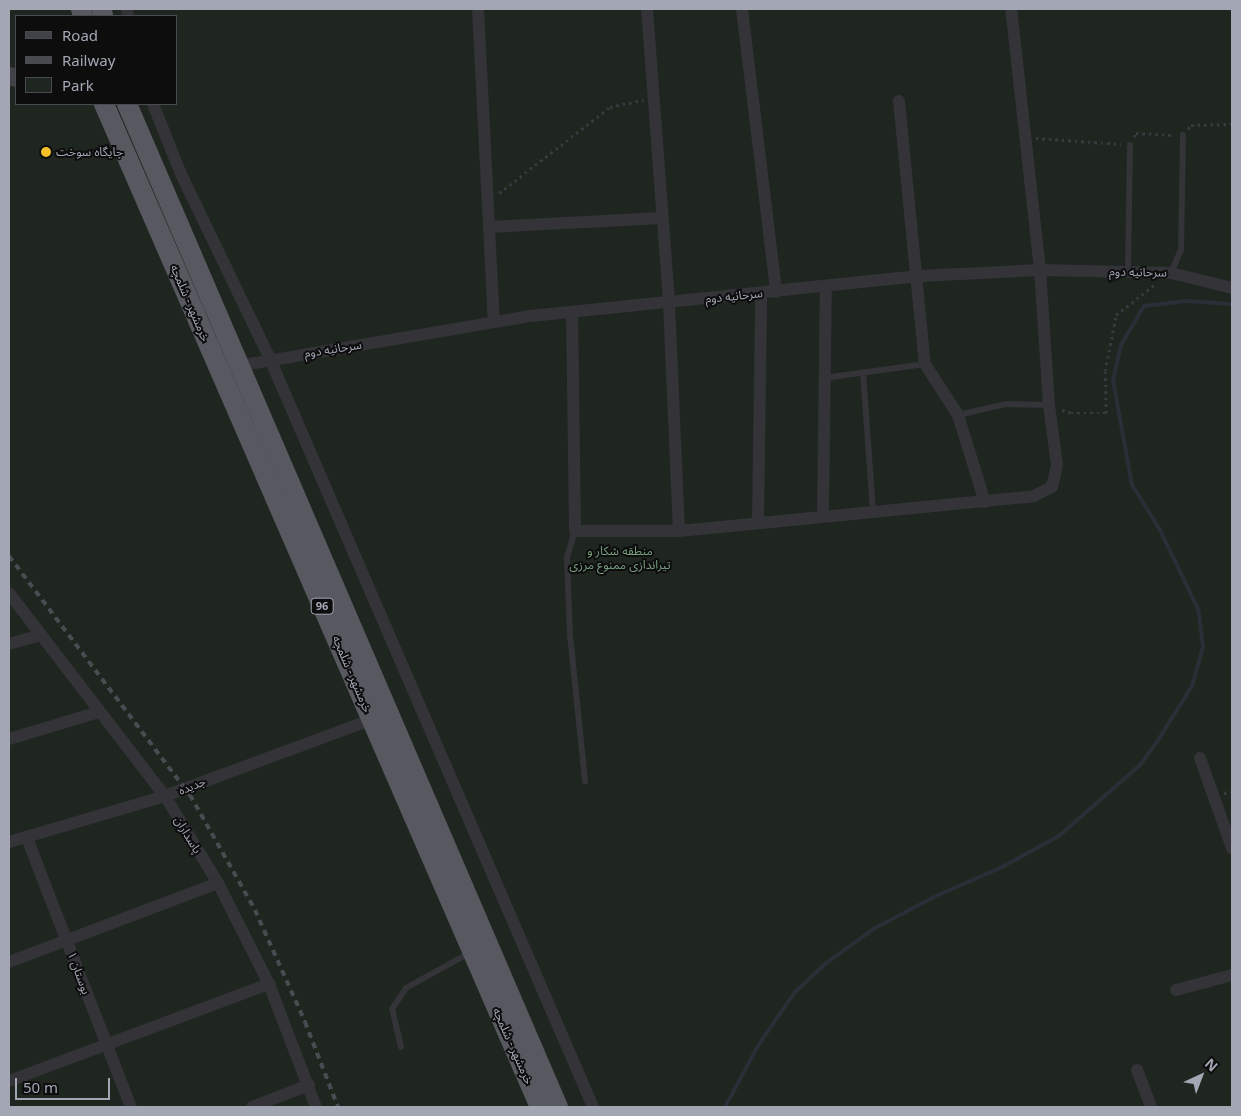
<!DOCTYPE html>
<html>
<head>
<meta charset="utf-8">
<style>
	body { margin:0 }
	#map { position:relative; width:1241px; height:1116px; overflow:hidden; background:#121213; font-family:"Noto Sans","Noto Sans Arabic",sans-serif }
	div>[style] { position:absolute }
	.green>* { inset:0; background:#1e261f }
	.stream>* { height:4px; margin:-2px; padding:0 2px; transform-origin:2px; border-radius:2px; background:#282f37 }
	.path>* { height:2.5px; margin-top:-1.25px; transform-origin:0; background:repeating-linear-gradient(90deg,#393a3f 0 2.5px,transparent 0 6.5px) }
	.service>* { height:6px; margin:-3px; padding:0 3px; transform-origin:3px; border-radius:3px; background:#333338 }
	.minor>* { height:12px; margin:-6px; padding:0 6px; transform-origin:6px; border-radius:6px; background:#333338 }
	.secondary>* { height:18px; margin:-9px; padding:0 9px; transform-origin:9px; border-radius:9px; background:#414248 }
	.trunk>* { height:20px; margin:-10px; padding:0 10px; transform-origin:10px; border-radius:10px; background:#575860 }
	.rail>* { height:4px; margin-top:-2px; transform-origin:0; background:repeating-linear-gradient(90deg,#4a4b51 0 6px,transparent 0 11px) }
	.dots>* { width:14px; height:14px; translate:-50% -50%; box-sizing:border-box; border:2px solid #0d0d0e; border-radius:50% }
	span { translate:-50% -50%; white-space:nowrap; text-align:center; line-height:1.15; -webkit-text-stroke:4px #0d0d0e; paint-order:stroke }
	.shield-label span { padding:1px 4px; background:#0d0d0e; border:1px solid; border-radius:4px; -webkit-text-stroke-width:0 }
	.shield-label { font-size:11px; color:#a3a7b4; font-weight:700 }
	.poi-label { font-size:12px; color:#a3a7b4 }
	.left { translate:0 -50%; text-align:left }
	.street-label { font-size:12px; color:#a3a7b4 }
	.park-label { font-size:12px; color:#79a07f }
	.frame { position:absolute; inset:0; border:10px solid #a3a7b4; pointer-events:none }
	.legend { position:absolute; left:15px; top:15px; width:162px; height:90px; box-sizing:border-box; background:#0d0d0e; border:1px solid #494b50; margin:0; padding:6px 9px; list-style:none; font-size:15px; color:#a3a7b4 }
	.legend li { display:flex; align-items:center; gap:10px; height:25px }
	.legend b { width:25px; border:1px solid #494b50 }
	.north { position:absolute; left:1176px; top:1051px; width:50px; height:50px; -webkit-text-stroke:4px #0d0d0e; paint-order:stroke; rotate:43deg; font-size:14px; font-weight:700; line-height:20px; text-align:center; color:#a3a7b4 }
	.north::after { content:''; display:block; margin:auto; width:18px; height:22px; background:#a3a7b4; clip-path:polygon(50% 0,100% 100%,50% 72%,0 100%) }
	.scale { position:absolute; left:15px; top:1078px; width:95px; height:22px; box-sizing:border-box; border:2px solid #a3a7b4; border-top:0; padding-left:6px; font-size:15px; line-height:18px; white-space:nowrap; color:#a3a7b4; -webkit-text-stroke:4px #0d0d0e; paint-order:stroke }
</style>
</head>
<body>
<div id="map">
	<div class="green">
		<i style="clip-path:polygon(evenodd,9px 9px,1232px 9px,1232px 1107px,9px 1107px,9px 9px,16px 16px,176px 16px,176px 104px,16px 104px,16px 16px)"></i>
	</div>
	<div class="stream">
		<i style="left:725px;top:1107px;width:72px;rotate:-61.6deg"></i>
		<i style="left:759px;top:1044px;width:63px;rotate:-55.3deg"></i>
		<i style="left:795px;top:992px;width:41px;rotate:-43deg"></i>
		<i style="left:825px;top:964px;width:62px;rotate:-35.8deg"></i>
		<i style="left:875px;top:928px;width:69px;rotate:-27.7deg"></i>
		<i style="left:936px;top:896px;width:72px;rotate:-23.7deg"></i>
		<i style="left:1002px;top:867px;width:65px;rotate:-28.5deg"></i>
		<i style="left:1059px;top:836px;width:108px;rotate:-41.2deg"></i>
		<i style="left:1140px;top:765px;width:34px;rotate:-54deg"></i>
		<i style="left:1160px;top:737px;width:60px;rotate:-57.9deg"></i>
		<i style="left:1192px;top:686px;width:41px;rotate:-74.2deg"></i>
		<i style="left:1203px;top:647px;width:38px;rotate:-97deg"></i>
		<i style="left:1198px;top:609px;width:88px;rotate:-115.7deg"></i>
		<i style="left:1160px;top:530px;width:53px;rotate:-121.9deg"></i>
		<i style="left:1132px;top:485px;width:107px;rotate:-100.3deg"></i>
		<i style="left:1113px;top:380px;width:36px;rotate:-77deg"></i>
		<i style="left:1121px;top:345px;width:45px;rotate:-59.5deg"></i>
		<i style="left:1144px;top:306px;width:43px;rotate:-6.6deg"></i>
		<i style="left:1187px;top:301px;width:45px;rotate:3.8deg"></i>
	</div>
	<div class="path">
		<i style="left:1188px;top:129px;width:5px;rotate:-53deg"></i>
		<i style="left:1191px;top:125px;width:41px;rotate:-1.4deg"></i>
		<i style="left:1134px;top:137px;width:4px;rotate:-63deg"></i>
		<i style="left:1136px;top:133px;width:39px;rotate:3deg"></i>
		<i style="left:1036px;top:138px;width:85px;rotate:4deg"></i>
		<i style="left:499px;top:193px;width:140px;rotate:-37.8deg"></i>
		<i style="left:610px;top:107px;width:34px;rotate:-12deg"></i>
		<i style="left:1062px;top:410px;width:9px;rotate:18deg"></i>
		<i style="left:1071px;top:413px;width:35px"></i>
		<i style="left:1106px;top:413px;width:42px;rotate:-91.4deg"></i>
		<i style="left:1105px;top:371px;width:57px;rotate:-78.9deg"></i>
		<i style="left:1116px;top:315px;width:48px;rotate:-38.3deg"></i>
		<i style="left:1224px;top:793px;width:8px;rotate:-7deg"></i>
	</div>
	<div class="service">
		<i style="left:1128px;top:272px;width:127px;rotate:-89.1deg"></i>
		<i style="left:1171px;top:273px;width:25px;rotate:-67deg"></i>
		<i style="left:1181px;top:250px;width:115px;rotate:-89deg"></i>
		<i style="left:863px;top:372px;width:139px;rotate:85.9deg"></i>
		<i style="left:824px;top:378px;width:102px;rotate:-7.9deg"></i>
		<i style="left:958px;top:415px;width:49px;rotate:-12.9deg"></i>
		<i style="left:1006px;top:404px;width:43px;rotate:1.3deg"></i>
		<i style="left:575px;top:531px;width:27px;rotate:107deg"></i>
		<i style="left:567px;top:557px;width:78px;rotate:87.8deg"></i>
		<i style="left:570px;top:635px;width:147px;rotate:84.1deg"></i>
		<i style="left:401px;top:1047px;width:39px;rotate:-103deg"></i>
		<i style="left:392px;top:1009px;width:25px;rotate:-56deg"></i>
		<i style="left:406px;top:988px;width:74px;rotate:-29deg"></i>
	</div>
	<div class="minor">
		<i style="left:127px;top:9px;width:7px;rotate:82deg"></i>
		<i style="left:478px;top:9px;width:313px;rotate:87.1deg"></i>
		<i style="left:647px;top:9px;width:295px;rotate:85.7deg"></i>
		<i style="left:669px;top:303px;width:228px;rotate:87.5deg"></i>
		<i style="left:742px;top:9px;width:285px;rotate:83.1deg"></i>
		<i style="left:899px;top:101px;width:264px;rotate:84.4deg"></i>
		<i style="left:925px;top:364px;width:61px;rotate:57.1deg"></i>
		<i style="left:958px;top:415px;width:91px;rotate:72.8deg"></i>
		<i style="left:153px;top:104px;width:75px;rotate:68.2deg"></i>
		<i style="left:181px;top:174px;width:205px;rotate:64.3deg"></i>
		<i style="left:270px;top:359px;width:815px;rotate:66.64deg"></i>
		<i style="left:489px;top:227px;width:173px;rotate:-3deg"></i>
		<i style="left:572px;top:312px;width:219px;rotate:89.2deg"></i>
		<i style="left:575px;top:531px;width:104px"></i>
		<i style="left:679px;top:531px;width:357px;rotate:-5.6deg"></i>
		<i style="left:1034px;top:496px;width:20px;rotate:-27deg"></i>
		<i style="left:1052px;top:487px;width:23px;rotate:-77deg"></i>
		<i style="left:1057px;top:465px;width:61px;rotate:-97.6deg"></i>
		<i style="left:1049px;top:405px;width:135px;rotate:-93.8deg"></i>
		<i style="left:1040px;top:270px;width:263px;rotate:-96.3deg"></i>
		<i style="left:238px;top:366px;width:297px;rotate:-9.7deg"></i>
		<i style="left:531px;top:316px;width:390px;rotate:-5.9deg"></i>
		<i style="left:919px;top:276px;width:121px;rotate:-2.8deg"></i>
		<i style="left:1040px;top:270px;width:131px;rotate:1.3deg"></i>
		<i style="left:1171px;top:273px;width:63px;rotate:13.8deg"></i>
		<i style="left:823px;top:516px;width:230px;rotate:-89.3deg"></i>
		<i style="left:758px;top:522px;width:229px;rotate:-89.2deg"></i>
		<i style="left:9px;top:593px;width:256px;rotate:52.5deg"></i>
		<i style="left:165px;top:796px;width:102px;rotate:58.7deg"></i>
		<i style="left:218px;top:883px;width:113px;rotate:63.2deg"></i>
		<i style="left:269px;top:984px;width:132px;rotate:69.1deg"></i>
		<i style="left:9px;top:644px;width:33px;rotate:-16deg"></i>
		<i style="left:9px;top:739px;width:94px;rotate:-16.7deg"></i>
		<i style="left:1200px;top:758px;width:96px;rotate:70.4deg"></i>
		<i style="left:27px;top:838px;width:288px;rotate:68.9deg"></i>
		<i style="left:9px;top:842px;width:163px;rotate:-16.4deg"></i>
		<i style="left:165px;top:796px;width:227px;rotate:-20.3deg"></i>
		<i style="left:9px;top:962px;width:223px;rotate:-20.7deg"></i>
		<i style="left:1176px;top:990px;width:58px;rotate:-15deg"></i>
		<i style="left:1137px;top:1070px;width:40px;rotate:69deg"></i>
		<i style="left:9px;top:1081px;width:278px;rotate:-20.5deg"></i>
		<i style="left:252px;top:1107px;width:61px;rotate:-21.1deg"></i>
	</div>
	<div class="secondary">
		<i style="left:9px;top:76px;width:7px;rotate:16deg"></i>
	</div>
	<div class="trunk">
		<i style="left:81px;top:9px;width:7px;rotate:74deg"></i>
		<i style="left:102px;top:9px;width:7px;rotate:82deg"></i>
		<i style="left:104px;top:104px;width:1094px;rotate:66.51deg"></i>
		<i style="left:127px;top:104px;width:1092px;rotate:66.75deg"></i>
	</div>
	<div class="rail">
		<i style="left:9px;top:556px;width:300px;rotate:52.9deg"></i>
		<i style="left:190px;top:795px;width:132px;rotate:60.5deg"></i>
		<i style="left:255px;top:910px;width:123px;rotate:65.9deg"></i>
		<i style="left:305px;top:1022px;width:91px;rotate:68.8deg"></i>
	</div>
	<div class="dots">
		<i style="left:46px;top:152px;background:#f5c129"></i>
	</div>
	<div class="shield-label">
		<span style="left:322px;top:606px">96</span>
	</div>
	<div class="poi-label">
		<span class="left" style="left:56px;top:152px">جایگاه سوخت</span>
	</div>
	<div class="street-label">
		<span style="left:1138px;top:272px;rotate:1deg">سرحانیه دوم</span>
		<span style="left:734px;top:296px;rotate:-6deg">سرحانیه دوم</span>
		<span style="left:190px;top:303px;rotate:67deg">خرمشهر - شلمچه</span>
		<span style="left:333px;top:349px;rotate:-9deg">سرحانیه دوم</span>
		<span style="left:352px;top:674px;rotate:67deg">خرمشهر - شلمچه</span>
		<span style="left:192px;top:786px;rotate:-22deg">جدیده</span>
		<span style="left:188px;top:835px;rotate:59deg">پاسداران</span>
		<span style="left:79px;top:973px;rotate:70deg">بوستان ۱</span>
		<span style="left:513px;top:1046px;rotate:66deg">خرمشهر - شلمچه</span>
	</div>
	<div class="park-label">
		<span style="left:620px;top:558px">منطقه شکار و<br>تیراندازی ممنوع مرزی</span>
	</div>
	<div class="frame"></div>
	<ul class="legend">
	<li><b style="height:6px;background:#414248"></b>Road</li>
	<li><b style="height:6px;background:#4a4b51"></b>Railway</li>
	<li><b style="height:14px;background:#1e261f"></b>Park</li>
	</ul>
	<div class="north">N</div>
	<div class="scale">50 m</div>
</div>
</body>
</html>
